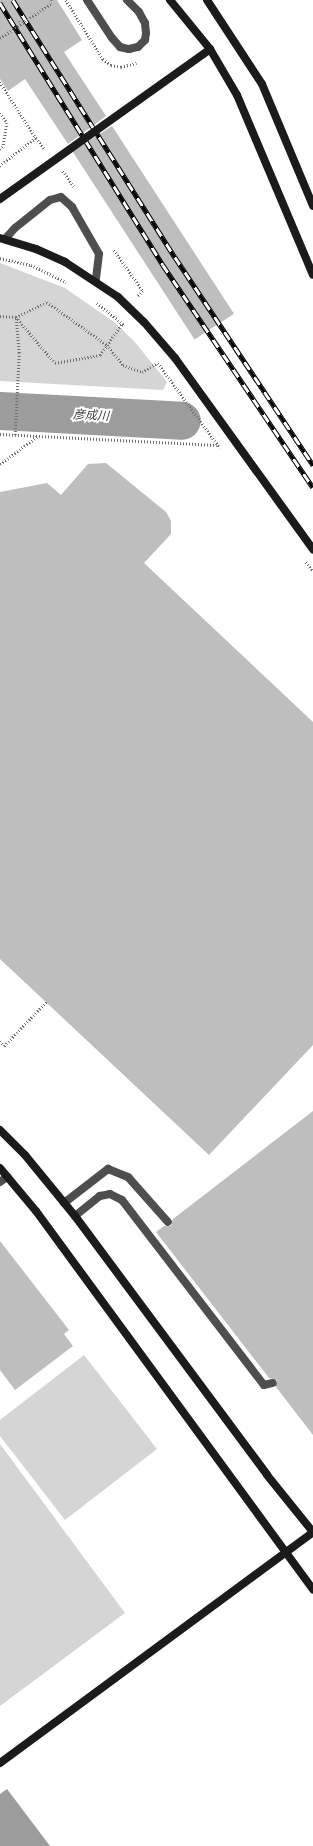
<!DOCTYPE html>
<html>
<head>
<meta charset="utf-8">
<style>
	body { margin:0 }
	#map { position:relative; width:313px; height:1846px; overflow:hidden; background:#fff; font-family:"DM Sans","Noto Sans JP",sans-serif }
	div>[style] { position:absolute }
	.green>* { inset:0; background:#d5d5d5 }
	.water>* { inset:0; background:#9c9c9c }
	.river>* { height:38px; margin:-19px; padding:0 19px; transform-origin:19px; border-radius:19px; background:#9c9c9c }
	.building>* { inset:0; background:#bebebe; transform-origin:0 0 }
	.path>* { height:2.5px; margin-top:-1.25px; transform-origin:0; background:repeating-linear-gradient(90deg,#707070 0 1px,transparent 0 3px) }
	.lane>* { height:8px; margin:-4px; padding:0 4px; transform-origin:4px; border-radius:4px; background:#4e4e4e }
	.street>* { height:8px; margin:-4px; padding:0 4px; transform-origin:4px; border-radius:4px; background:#4e4e4e }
	.secondary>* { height:8px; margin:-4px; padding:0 4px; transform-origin:4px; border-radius:4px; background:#1b1b1b }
	.rail>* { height:4.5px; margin-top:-2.25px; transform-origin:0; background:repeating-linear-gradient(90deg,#fff 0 9px,#000 0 18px); box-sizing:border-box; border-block:1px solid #000 }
	.path-bridge>* { height:2.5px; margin-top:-1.25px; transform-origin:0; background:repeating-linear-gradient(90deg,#707070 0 1px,transparent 0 3px) }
	.secondary-bridge>* { height:8px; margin:-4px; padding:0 4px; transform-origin:4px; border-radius:4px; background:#1b1b1b }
	span { translate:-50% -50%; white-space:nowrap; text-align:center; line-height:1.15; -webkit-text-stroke:4px #fff; paint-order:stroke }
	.water-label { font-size:12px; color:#3d3d3d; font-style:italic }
</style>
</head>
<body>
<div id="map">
	<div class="green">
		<i style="clip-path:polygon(0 263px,65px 288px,114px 322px,134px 341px,167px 382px,163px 390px,0 381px)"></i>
		<i style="clip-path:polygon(84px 1355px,157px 1449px,65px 1520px,0 1436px,0 1420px)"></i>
		<i style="clip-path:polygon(0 1444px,125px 1613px,0 1706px)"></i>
	</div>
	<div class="water">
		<i style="clip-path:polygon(7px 1789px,50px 1846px,0 1846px,0 1794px)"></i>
	</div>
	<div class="river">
		<i style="left:0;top:411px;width:182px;rotate:3.1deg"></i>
	</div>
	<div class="building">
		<i style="clip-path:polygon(0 0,57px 0,82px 40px,64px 52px,106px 116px,68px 144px,25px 79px,8px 91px,0 79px)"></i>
		<i style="left:112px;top:126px;width:224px;height:47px;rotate:57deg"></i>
		<i style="clip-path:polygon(106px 463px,166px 512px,171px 521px,171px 534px,144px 563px,313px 722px,313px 1045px,209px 1155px,0 959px,0 492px,47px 483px,61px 495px,88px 464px)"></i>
		<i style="clip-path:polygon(313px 1111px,313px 1435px,276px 1387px,277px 1380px,269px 1378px,156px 1232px,164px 1226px,171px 1226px,173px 1219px)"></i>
		<i style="clip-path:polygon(0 1241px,69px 1330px,64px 1334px,73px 1346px,15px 1390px,0 1370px)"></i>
	</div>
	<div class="path">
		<i style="left:51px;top:0;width:3px;rotate:72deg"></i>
		<i style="left:66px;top:0;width:70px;rotate:57.9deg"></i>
		<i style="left:103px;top:59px;width:10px;rotate:37deg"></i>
		<i style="left:111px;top:65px;width:10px;rotate:11deg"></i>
		<i style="left:121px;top:67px;width:16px;rotate:-15deg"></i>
		<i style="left:19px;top:21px;width:3px;rotate:72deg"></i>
		<i style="left:0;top:82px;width:67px;rotate:57.3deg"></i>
		<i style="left:36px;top:138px;width:46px;rotate:142.1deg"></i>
		<i style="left:0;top:113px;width:12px;rotate:55deg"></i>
		<i style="left:7px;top:123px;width:24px;rotate:99deg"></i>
		<i style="left:3px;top:147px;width:4px;rotate:146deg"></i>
		<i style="left:36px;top:138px;width:14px;rotate:51deg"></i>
		<i style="left:63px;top:171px;width:19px;rotate:55deg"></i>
		<i style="left:114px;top:250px;width:50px;rotate:54.7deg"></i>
		<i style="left:143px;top:291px;width:7px;rotate:135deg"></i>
		<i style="left:0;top:258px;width:32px;rotate:13deg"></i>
		<i style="left:31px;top:265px;width:39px;rotate:26deg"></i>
		<i style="left:97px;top:303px;width:35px;rotate:39deg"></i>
		<i style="left:0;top:316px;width:16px;rotate:4deg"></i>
		<i style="left:16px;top:317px;width:60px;rotate:49.7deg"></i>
		<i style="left:55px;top:363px;width:46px;rotate:-10.1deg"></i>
		<i style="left:100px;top:355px;width:38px;rotate:-55deg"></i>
		<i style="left:158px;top:363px;width:105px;rotate:53.9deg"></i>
		<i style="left:0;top:434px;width:217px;rotate:2.9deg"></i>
		<i style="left:15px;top:435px;width:82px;rotate:-87.2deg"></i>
		<i style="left:19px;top:353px;width:36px;rotate:-95deg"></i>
		<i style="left:16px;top:317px;width:34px;rotate:-26deg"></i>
		<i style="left:47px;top:302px;width:74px;rotate:35.6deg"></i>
		<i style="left:107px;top:345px;width:26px;rotate:51deg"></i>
		<i style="left:123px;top:365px;width:20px;rotate:20deg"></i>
		<i style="left:142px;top:372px;width:17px;rotate:-31deg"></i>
		<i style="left:0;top:464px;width:47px;rotate:-36.4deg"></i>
		<i style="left:306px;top:562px;width:11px;rotate:52deg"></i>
		<i style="left:0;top:1041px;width:6px;rotate:51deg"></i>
		<i style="left:4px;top:1046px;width:61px;rotate:-46.3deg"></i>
	</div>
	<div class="lane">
		<i style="left:0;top:1182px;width:9px;rotate:-36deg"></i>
		<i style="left:64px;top:1203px;width:56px;rotate:-37.7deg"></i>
		<i style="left:108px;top:1169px;width:22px;rotate:22deg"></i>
		<i style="left:128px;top:1177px;width:60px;rotate:48.4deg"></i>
		<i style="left:75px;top:1216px;width:32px;rotate:-39deg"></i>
		<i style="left:100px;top:1196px;width:10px;rotate:-11deg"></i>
		<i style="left:110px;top:1194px;width:13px;rotate:27deg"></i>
		<i style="left:122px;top:1200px;width:233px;rotate:52.5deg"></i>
		<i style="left:264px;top:1385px;width:9px;rotate:-13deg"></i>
	</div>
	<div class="street">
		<i style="left:87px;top:0;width:45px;rotate:56.7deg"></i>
		<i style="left:112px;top:38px;width:12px;rotate:48deg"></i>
		<i style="left:120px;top:47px;width:9px;rotate:13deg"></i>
		<i style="left:129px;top:49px;width:9px;rotate:-13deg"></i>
		<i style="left:138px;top:47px;width:10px;rotate:-45deg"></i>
		<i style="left:145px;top:40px;width:7px;rotate:-82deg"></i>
		<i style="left:146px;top:33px;width:10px;rotate:-96deg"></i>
		<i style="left:145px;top:23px;width:13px;rotate:-119deg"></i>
		<i style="left:139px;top:12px;width:17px;rotate:-135deg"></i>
		<i style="left:5px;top:239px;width:15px;rotate:-48deg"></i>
		<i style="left:15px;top:228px;width:45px;rotate:-38.7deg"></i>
		<i style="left:50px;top:200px;width:11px;rotate:-15deg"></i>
		<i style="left:61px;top:197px;width:15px;rotate:42deg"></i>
		<i style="left:72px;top:207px;width:54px;rotate:60.1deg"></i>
		<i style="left:99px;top:254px;width:26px;rotate:97deg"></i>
	</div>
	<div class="secondary">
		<i style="left:170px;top:0;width:63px;rotate:50.8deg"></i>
		<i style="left:210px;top:49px;width:53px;rotate:59.6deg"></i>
		<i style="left:237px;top:95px;width:195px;rotate:67.1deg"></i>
		<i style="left:207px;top:0;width:100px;rotate:56.8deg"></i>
		<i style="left:262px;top:84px;width:132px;rotate:67.3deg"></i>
		<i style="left:0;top:238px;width:38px;rotate:17deg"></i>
		<i style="left:36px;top:249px;width:32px;rotate:24deg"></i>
		<i style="left:65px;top:262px;width:64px;rotate:33.4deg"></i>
		<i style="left:118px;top:297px;width:36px;rotate:44deg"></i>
		<i style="left:144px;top:322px;width:48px;rotate:49.3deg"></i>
		<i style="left:175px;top:358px;width:236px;rotate:54.2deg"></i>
		<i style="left:0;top:1130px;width:35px;rotate:45deg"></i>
		<i style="left:25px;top:1155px;width:79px;rotate:50.7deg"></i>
		<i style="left:75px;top:1216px;width:322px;rotate:53.4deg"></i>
		<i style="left:267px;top:1475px;width:73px;rotate:51.1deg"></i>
		<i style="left:0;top:1168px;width:56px;rotate:50.1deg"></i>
		<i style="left:36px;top:1211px;width:469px;rotate:53.8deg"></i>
		<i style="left:0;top:1763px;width:389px;rotate:-36.4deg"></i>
	</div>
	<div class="rail">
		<i style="left:13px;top:0;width:304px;rotate:57.8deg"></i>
		<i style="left:175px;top:257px;width:250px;rotate:56.4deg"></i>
		<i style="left:0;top:3px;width:309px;rotate:58.1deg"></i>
		<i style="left:163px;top:265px;width:268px;rotate:56deg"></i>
	</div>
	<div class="path-bridge">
		<i style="left:0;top:38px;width:63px;rotate:-33.9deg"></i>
	</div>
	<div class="secondary-bridge">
		<i style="left:0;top:199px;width:258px;rotate:-35.5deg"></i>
	</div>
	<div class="water-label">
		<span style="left:91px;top:416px;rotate:3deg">彦成川</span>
	</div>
</div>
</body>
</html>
